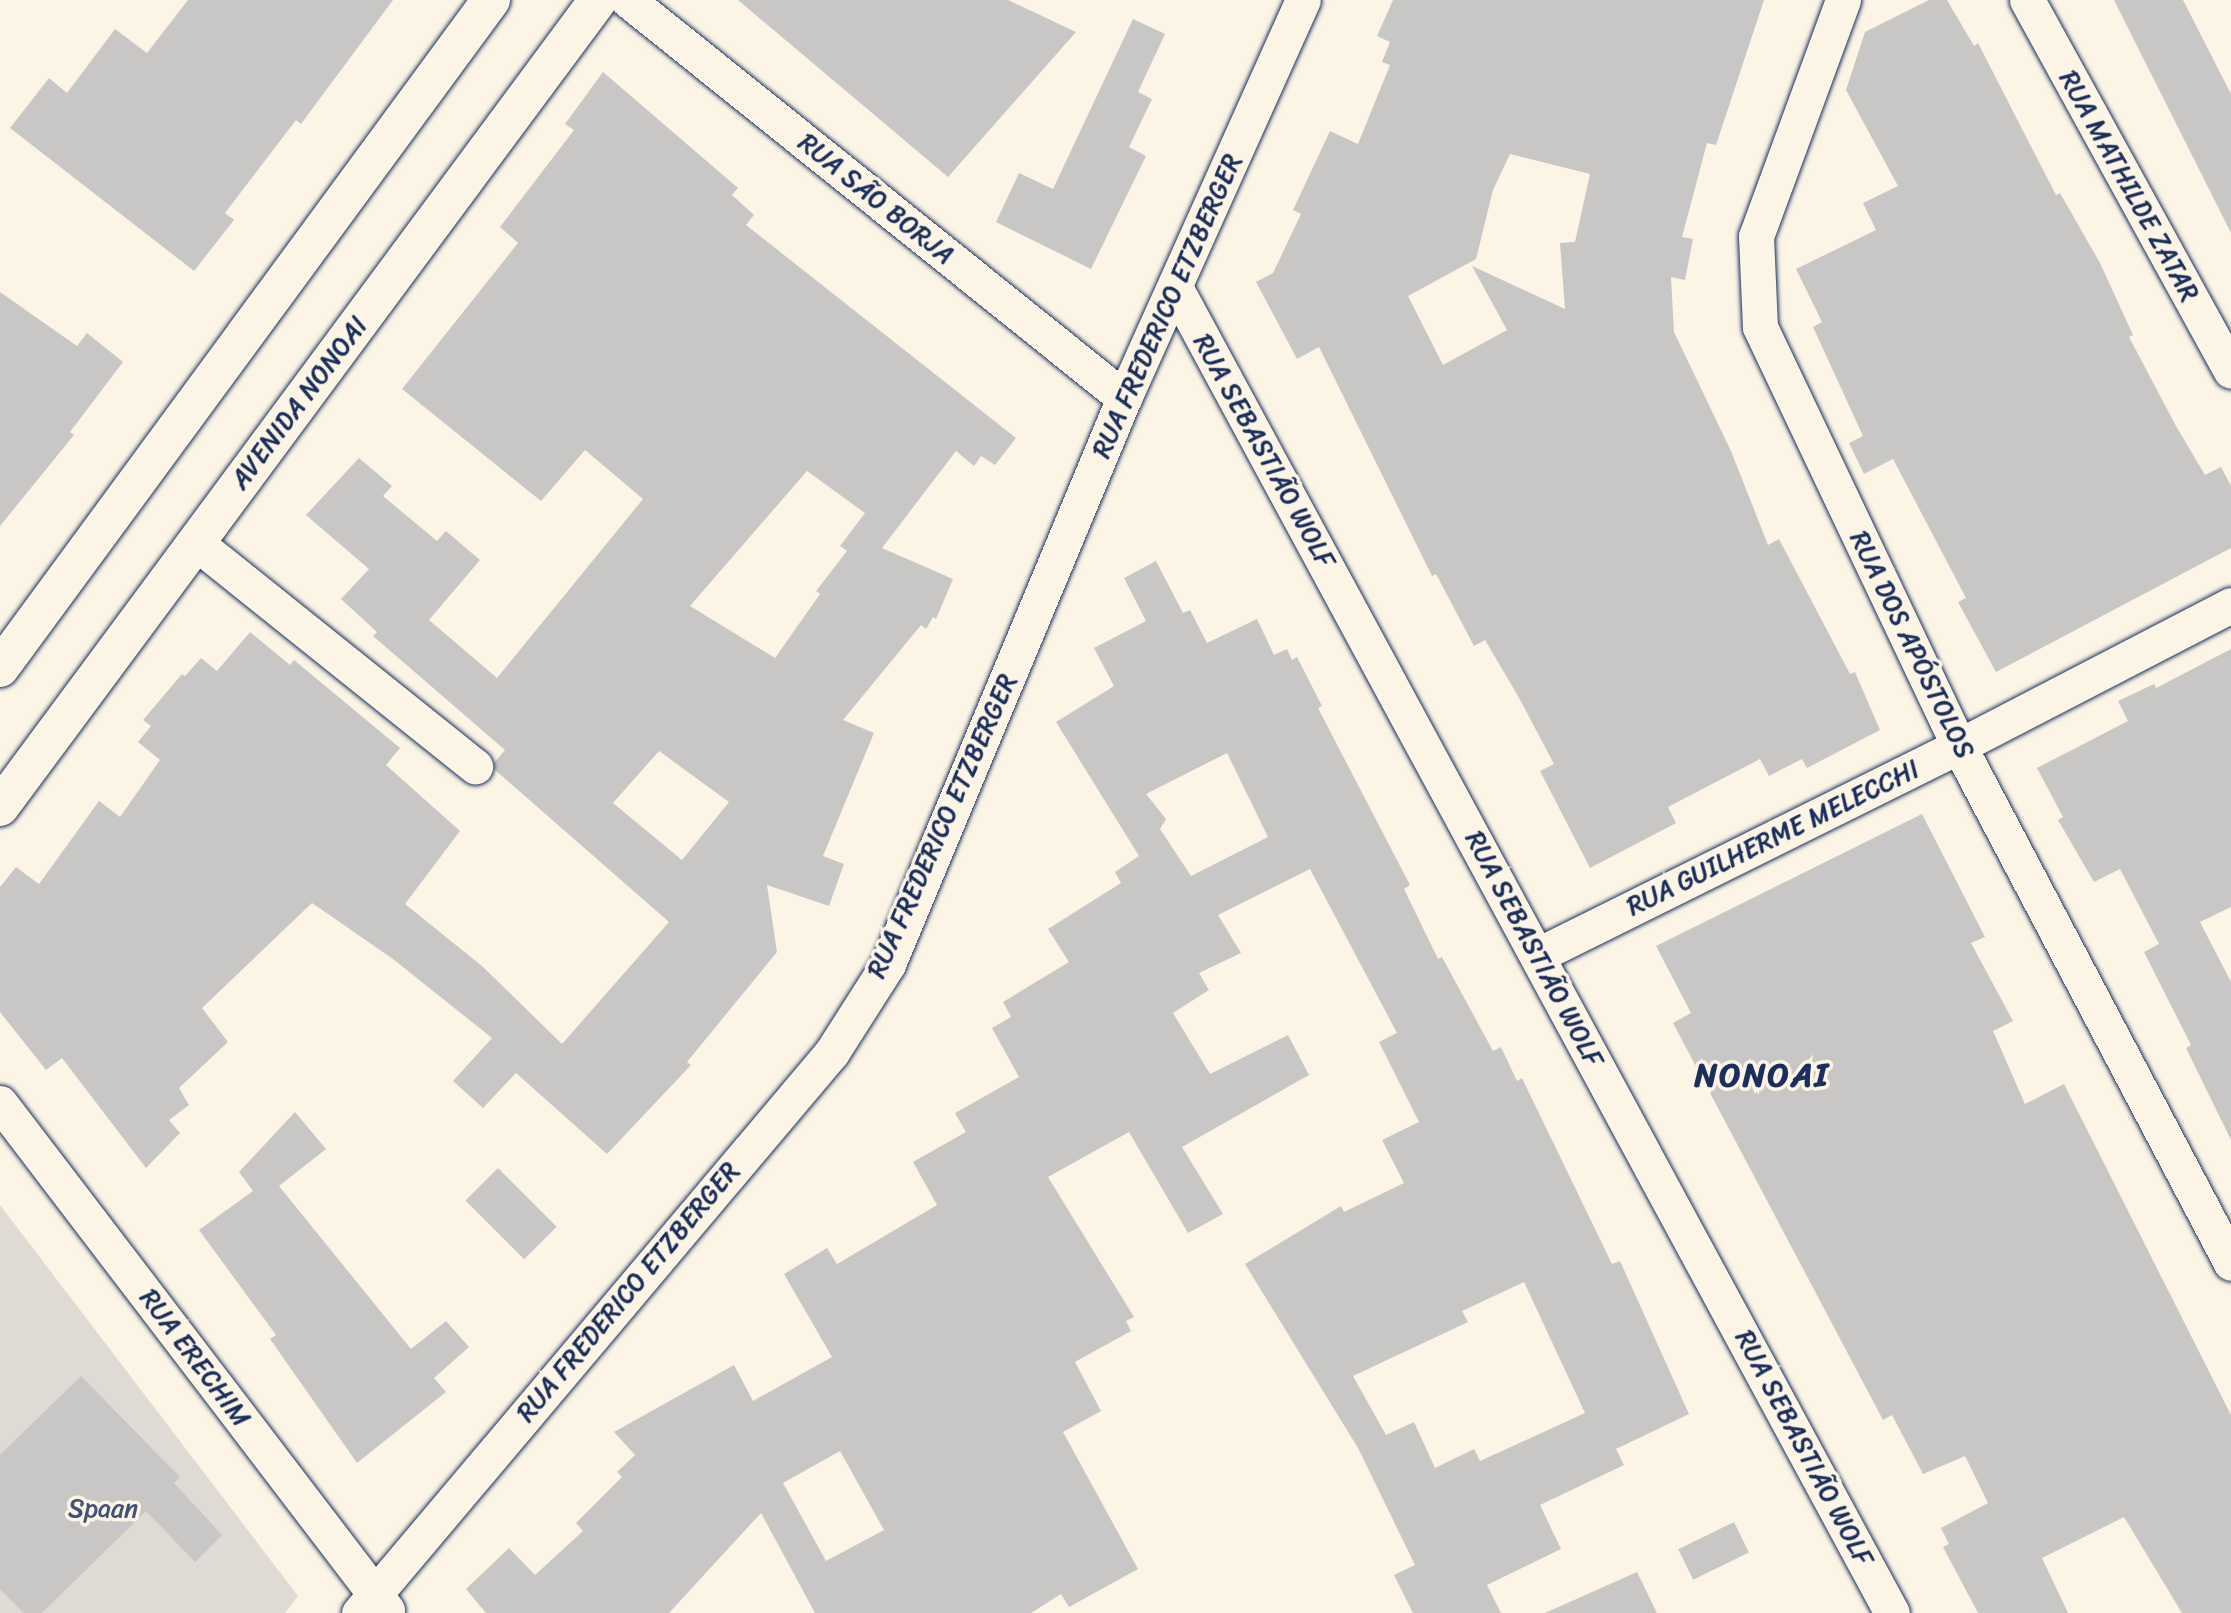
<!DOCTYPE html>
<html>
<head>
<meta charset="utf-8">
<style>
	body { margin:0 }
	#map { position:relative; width:2231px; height:1613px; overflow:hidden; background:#fcf5e5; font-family:Sriracha,sans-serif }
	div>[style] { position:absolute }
	.green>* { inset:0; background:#dfdbd4 }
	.building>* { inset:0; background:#c8c7c6; transform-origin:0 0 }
	.roads { filter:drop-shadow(0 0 2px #1b2f5e) drop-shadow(0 0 2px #1b2f5e) }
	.minor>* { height:35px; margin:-17.5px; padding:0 17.5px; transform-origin:17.5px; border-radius:17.5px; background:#fcf5e5 }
	.primary>* { height:38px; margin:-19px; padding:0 19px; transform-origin:19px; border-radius:19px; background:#fcf5e5 }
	span { translate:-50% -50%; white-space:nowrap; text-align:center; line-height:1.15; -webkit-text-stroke:7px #fcf5e5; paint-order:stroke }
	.street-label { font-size:26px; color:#1b2f5e }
	.park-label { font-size:26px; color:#425176 }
	.district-label { font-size:33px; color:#1b2f5e; font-weight:700; letter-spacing:2px }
</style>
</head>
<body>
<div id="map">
	<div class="green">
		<i style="clip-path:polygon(0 1205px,298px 1596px,285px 1613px,0 1613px)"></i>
	</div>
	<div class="building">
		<i style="clip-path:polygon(188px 0,393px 0,301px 124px,296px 120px,225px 213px,234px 220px,194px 271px,10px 128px,49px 78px,67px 93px,115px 29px,147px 53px)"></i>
		<i style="clip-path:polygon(738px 0,1008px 0,1076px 32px,948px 177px)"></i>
		<i style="clip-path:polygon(evenodd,1393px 0,1764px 0,1716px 145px,1707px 143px,1682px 237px,1693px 239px,1685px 280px,1671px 277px,1674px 332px,1731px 451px,1768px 545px,1779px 539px,1850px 674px,1855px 672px,1880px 730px,1807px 768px,1802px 759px,1769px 776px,1760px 759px,1668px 807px,1676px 823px,1590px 868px,1540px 771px,1554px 764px,1518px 696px,1485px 640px,1474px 646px,1436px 574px,1432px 576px,1319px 347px,1297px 359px,1256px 282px,1273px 273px,1301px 214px,1293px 210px,1330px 131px,1358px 144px,1390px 65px,1382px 62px,1390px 42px,1377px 36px,1393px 0,1510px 154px,1590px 174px,1575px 242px,1560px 243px,1565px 309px,1472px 266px,1507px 330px,1443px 365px,1408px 296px,1476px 259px,1493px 190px,1510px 154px)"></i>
		<i style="clip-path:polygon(1929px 0,1947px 0,1974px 46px,1978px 43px,2056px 195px,2060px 193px,2100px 263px,2133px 335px,2129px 337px,2176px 426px,2205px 475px,2221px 467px,2231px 486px,2231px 548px,1996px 672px,1958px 602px,1966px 598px,1893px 459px,1864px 474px,1849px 443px,1863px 436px,1813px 327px,1822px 322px,1796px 269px,1876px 230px,1863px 203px,1898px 186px,1846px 90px,1865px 32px)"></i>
		<i style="clip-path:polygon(2114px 0,2183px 0,2231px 94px,2231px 233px)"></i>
		<i style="clip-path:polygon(1133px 19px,1165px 34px,1138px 92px,1152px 99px,1129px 147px,1146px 156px,1091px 269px,996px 222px,1019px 173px,1053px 189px)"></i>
		<i style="clip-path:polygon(evenodd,603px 72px,738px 188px,732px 195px,754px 215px,746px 225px,1016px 438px,995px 465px,981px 456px,974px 466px,956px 451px,882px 548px,953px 579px,936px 619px,933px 617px,926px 629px,921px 625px,843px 720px,874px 733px,823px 856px,844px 864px,829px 906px,767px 885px,777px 952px,687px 1062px,691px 1065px,607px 1154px,516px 1073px,483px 1108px,453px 1081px,492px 1038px,393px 959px,312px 903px,202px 1008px,228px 1042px,179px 1088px,189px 1105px,169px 1120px,180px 1133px,146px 1168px,62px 1058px,46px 1070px,0 1012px,0 887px,16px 867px,39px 884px,99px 801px,120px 817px,160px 760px,138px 742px,151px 726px,143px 720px,182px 674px,185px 676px,201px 658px,217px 671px,250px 632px,290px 665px,294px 660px,400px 748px,386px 765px,460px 831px,405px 904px,482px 966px,562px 1044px,669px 922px,495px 770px,494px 763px,505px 750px,373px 636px,377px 632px,341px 599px,369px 569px,306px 515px,359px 458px,392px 486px,383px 496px,437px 541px,446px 531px,480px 560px,429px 620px,497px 678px,643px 499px,585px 450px,541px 501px,402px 389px,518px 243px,500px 227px,574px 130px,565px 124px,603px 72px,807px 471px,865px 513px,840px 546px,847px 551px,816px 591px,820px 594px,775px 658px,690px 606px,807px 471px,603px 72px,659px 751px,729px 802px,682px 860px,613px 803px,659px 751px)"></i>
		<i style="clip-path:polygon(0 292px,77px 346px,87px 333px,123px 362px,70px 432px,74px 435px,0 526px)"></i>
		<i style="clip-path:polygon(evenodd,1156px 561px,1183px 613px,1190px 610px,1207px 643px,1257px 619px,1274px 655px,1287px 649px,1292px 660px,1297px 657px,1322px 706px,1318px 708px,1410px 885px,1404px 889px,1438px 959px,1442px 957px,1493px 1051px,1501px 1047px,1517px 1081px,1522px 1078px,1612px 1264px,1620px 1261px,1689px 1414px,1616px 1449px,1624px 1465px,1540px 1505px,1561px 1549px,1487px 1585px,1501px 1613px,1413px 1613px,1394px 1575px,1415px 1565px,1358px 1448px,1245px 1264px,1341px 1206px,1344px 1212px,1404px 1183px,1382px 1140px,1419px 1122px,1379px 1042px,1397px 1033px,1310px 869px,1218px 915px,1241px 953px,1199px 973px,1209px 990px,1173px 1013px,1210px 1074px,1288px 1035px,1309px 1075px,1182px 1147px,1223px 1214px,1188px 1233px,1129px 1132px,1048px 1177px,1134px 1317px,1126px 1321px,1131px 1331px,1075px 1362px,1101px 1411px,1063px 1432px,1138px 1569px,1069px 1607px,1061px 1594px,1031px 1613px,815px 1613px,761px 1513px,669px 1613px,486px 1613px,466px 1589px,509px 1548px,535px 1575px,583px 1531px,576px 1523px,622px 1477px,617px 1472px,635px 1455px,614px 1432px,734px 1365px,753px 1401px,832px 1357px,784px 1274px,827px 1248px,837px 1264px,937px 1205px,913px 1162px,966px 1132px,955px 1113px,1019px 1077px,992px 1028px,1011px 1017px,1003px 1002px,1069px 962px,1048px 929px,1121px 883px,1115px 872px,1139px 856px,1056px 722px,1114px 686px,1094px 648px,1146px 621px,1124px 578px,1156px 561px,1227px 753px,1268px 837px,1191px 876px,1160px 829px,1166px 819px,1146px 794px,1227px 753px,1156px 561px,1524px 1282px,1585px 1413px,1480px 1461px,1474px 1449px,1435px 1468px,1414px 1422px,1386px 1435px,1353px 1376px,1468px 1322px,1462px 1311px,1524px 1282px,1156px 561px,840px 1451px,884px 1530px,826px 1561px,783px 1483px,840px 1451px)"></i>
		<i style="clip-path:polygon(2231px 649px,2231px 907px,2200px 922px,2231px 982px,2231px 1140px,2186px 1048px,2191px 1045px,2144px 952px,2159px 944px,2120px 869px,2094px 882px,2058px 820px,2063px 817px,2037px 768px,2128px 721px,2118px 701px,2154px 684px,2156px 688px)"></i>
		<i style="clip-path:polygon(1922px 814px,1985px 937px,1971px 943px,2013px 1021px,1993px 1031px,2025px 1104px,2064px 1084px,2231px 1415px,2231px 1613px,2182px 1613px,2124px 1517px,2042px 1558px,2068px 1613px,1978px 1613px,1943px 1547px,1949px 1544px,1941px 1528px,1988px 1503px,1965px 1456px,1923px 1474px,1892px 1415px,1883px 1420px,1673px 1023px,1691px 1013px,1656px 946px)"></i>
		<i style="clip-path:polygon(295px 1112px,326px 1149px,279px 1186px,411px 1349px,446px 1321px,469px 1347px,434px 1378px,446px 1392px,357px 1463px,270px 1339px,276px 1335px,199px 1230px,253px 1191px,239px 1172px)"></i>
		<i style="left:498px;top:1168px;width:83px;height:46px;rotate:45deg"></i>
		<i style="clip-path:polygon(81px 1376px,180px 1477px,174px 1483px,222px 1535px,195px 1562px,146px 1511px,42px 1613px,24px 1613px,0 1589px,0 1455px)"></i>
		<i style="left:1734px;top:1522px;width:34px;height:62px;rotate:64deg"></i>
		<i style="clip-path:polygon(1637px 1572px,1657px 1613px,1545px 1613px)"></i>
	</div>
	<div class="roads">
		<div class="minor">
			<i style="left:628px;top:0;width:636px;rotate:38.74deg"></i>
			<i style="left:1843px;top:0;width:252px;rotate:110.2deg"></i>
			<i style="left:1756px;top:236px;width:91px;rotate:87.5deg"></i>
			<i style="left:1760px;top:327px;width:464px;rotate:64.6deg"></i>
			<i style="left:1959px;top:746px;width:584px;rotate:62.25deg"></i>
			<i style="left:2027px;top:0;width:423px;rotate:61.2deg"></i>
			<i style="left:1175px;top:287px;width:1507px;rotate:61.6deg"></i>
			<i style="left:195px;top:542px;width:359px;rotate:38.7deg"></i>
			<i style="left:1538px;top:955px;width:470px;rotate:-26.4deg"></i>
			<i style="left:1959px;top:746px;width:306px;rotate:-27.4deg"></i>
			<i style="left:0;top:1103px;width:638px;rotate:52.65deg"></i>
			<i style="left:359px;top:1613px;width:734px;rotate:-49.86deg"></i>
			<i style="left:832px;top:1052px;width:104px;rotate:-57.5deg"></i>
			<i style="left:888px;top:964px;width:613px;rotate:-67.37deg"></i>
			<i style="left:1124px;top:398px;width:436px;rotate:-65.8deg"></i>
		</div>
		<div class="primary">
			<i style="left:0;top:668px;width:829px;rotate:-53.68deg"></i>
			<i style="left:0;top:807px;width:1004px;rotate:-53.46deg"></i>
		</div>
	</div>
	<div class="street-label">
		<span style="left:2129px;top:186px;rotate:61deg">RUA MATHILDE ZATAR</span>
		<span style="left:876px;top:199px;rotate:39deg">RUA SÃO BORJA</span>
		<span style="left:1167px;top:306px;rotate:-66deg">RUA FREDERICO ETZBERGER</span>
		<span style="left:299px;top:403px;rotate:-53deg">AVENIDA NONOAI</span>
		<span style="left:1264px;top:451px;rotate:61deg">RUA SEBASTIÃO WOLF</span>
		<span style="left:1912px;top:645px;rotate:64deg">RUA DOS APÓSTOLOS</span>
		<span style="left:942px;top:826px;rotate:-66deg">RUA FREDERICO ETZBERGER</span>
		<span style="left:1773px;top:838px;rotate:-26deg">RUA GUILHERME MELECCHI</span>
		<span style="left:1534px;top:949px;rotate:62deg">RUA SEBASTIÃO WOLF</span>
		<span style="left:628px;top:1292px;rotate:-50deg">RUA FREDERICO ETZBERGER</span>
		<span style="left:195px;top:1358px;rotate:53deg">RUA ERECHIM</span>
		<span style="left:1804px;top:1448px;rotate:62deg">RUA SEBASTIÃO WOLF</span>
	</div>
	<div class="park-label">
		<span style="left:103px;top:1509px">Spaan</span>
	</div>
	<div class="district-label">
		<span style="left:1762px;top:1076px">NONOAI</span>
	</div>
</div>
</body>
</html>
